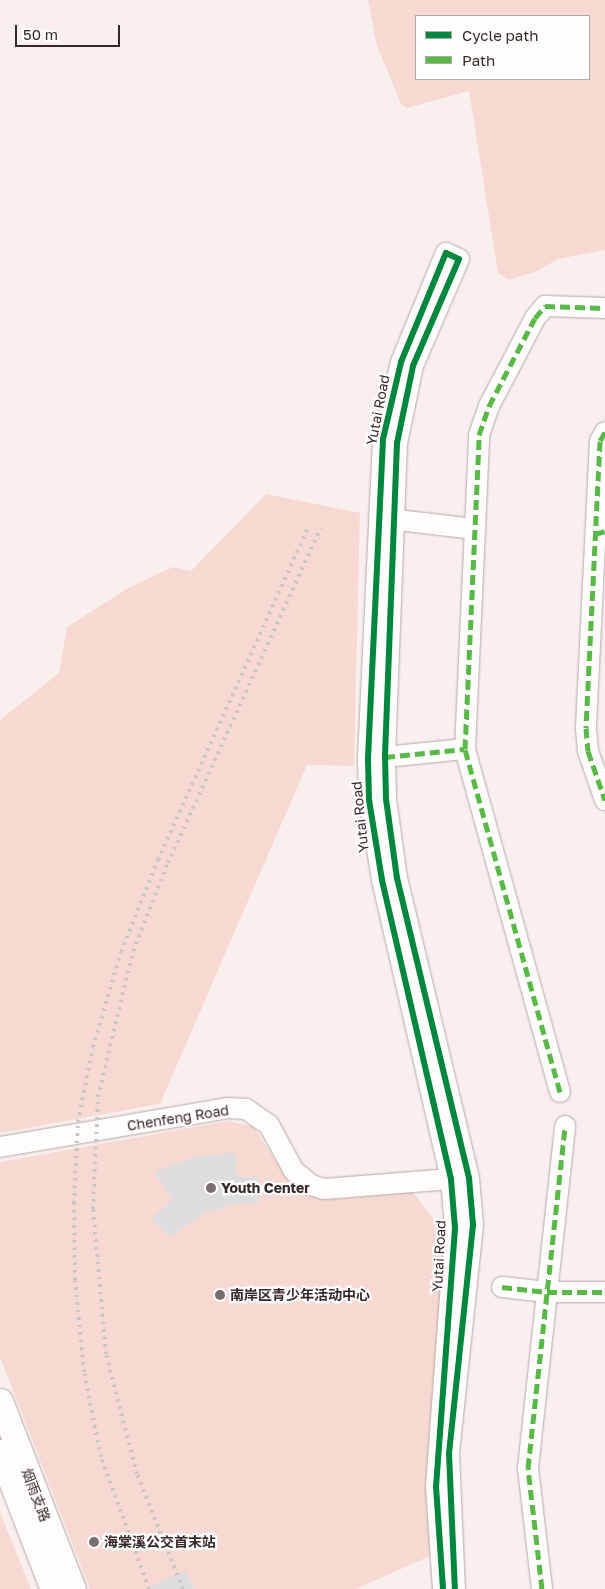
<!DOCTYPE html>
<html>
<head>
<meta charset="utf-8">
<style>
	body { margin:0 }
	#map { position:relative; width:605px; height:1589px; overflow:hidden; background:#f9f0ee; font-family:"Golos Text","Noto Sans SC",sans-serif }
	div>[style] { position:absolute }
	.green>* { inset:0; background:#f8d9d2 }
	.building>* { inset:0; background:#dedcdf }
	.roads { filter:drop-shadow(0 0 1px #b3a9a6) drop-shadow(0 0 1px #b3a9a6) }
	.minor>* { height:20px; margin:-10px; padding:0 10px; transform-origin:10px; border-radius:10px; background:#fefdfc }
	.major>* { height:25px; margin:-12.5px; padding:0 12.5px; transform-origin:12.5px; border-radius:12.5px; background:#fefdfc }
	.rail>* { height:4px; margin-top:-2px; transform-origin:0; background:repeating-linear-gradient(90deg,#c9c6c5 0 2.5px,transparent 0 7.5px) }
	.quiet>* { height:5px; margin-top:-2.5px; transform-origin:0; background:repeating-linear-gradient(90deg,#58b947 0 10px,transparent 0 15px) }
	.cycleway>* { height:6px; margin:-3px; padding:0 3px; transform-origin:3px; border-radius:3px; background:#00873e }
	.dots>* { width:14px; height:14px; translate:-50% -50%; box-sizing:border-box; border:2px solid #fefefe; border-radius:50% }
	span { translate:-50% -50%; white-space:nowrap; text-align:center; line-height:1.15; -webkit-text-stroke:4.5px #fefefe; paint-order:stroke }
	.street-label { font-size:14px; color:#362825 }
	.poi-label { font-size:14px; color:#362825; font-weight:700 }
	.left { translate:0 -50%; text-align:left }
	.legend { position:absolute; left:415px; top:15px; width:175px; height:65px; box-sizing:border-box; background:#fefefe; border:1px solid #aea8a7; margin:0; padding:6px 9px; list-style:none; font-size:15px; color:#362825 }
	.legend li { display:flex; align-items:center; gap:10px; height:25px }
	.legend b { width:25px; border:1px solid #aea8a7 }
	.scale { position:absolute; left:15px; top:25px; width:105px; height:22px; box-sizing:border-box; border:2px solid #362825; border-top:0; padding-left:6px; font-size:15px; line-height:18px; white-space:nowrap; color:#362825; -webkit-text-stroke:4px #fefefe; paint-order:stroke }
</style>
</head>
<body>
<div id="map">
	<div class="green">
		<i style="clip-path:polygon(evenodd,368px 0,605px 0,605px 250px,558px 259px,537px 271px,509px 280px,498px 273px,469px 91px,407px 108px,401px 104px,377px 46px,368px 0,416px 16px,589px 16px,589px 79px,416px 79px,416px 16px)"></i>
		<i style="clip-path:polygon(266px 494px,360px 513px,354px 766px,307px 765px,160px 1104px,0 1133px,0 720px,59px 673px,67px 627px,130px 587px,173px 567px,191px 571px)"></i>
		<i style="clip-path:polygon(228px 1121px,253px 1126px,293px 1187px,303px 1193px,330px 1200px,413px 1192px,445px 1234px,428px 1452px,430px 1556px,356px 1589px,90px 1589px,0 1357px,0 1162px)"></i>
		<i style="clip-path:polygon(0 1512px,31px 1589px,0 1589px)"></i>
	</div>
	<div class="building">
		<i style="clip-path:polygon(234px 1152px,238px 1177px,259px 1176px,258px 1203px,235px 1204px,205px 1213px,170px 1237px,151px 1219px,172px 1200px,154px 1172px,190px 1158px)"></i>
		<i style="clip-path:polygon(186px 1570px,194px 1589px,144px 1589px)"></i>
	</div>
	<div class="roads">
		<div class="minor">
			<i style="left:605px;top:432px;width:10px;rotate:119deg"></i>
			<i style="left:600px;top:441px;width:287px;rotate:92.8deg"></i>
			<i style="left:586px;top:728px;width:23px;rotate:85deg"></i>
			<i style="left:588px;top:751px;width:52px;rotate:70.9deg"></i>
			<i style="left:381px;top:518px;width:95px;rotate:6.7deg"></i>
			<i style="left:385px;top:757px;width:80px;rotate:-5.7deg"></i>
			<i style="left:560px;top:1092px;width:356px;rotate:-105.5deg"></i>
			<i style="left:465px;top:749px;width:314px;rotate:-87.4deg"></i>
			<i style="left:479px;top:435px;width:31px;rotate:-71deg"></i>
			<i style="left:489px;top:406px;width:99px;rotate:-62.4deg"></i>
			<i style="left:535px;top:318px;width:16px;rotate:-50deg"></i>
			<i style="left:545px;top:306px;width:60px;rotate:1.9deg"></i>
			<i style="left:0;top:1147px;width:232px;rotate:-9.7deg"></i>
			<i style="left:229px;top:1108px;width:17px;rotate:3deg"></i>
			<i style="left:246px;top:1109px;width:28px;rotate:35deg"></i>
			<i style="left:269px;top:1125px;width:52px;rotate:61.5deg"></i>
			<i style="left:294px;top:1171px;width:22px;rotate:39deg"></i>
			<i style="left:311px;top:1185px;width:14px;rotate:17deg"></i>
			<i style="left:324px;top:1189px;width:140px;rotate:-4.5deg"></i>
			<i style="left:502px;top:1287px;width:45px;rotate:6.3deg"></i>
			<i style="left:547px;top:1292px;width:58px"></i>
			<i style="left:443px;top:1589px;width:102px;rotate:-93.9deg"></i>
			<i style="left:436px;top:1487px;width:260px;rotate:-85.8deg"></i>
			<i style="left:455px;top:1228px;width:49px;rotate:-94.7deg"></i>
			<i style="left:451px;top:1179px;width:307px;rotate:-103deg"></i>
			<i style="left:382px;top:880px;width:81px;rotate:-99.2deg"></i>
			<i style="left:369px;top:800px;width:42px;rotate:-91.4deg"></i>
			<i style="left:368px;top:758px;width:319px;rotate:-87.3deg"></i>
			<i style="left:383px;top:439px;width:79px;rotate:-76.8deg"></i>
			<i style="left:401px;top:362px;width:118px;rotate:-67.6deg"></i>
			<i style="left:446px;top:253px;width:14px;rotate:25deg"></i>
			<i style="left:459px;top:259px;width:116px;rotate:113.3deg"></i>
			<i style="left:413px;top:366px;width:79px;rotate:101.7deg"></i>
			<i style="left:397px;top:443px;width:314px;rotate:92.2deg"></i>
			<i style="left:385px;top:757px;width:42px;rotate:88.6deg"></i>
			<i style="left:386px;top:799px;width:80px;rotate:82.1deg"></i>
			<i style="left:397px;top:878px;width:309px;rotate:76.5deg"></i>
			<i style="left:469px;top:1178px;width:47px;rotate:85.1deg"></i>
			<i style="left:473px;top:1225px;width:230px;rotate:96deg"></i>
			<i style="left:449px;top:1454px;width:135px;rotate:87.5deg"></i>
			<i style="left:542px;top:1589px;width:122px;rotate:-96.6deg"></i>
			<i style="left:528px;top:1468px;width:344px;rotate:-83.8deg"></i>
		</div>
		<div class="major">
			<i style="left:0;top:1401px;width:202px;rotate:68.8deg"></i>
			<i style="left:0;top:1452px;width:147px;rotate:68.9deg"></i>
		</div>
	</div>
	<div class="rail">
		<i style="left:149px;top:1589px;width:140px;rotate:-110deg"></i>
		<i style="left:101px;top:1457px;width:87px;rotate:-101.3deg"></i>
		<i style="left:84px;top:1372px;width:92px;rotate:-95.6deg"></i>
		<i style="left:75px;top:1280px;width:77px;rotate:-90.7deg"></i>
		<i style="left:74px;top:1203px;width:81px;rotate:-87.2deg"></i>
		<i style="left:78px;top:1122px;width:76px;rotate:-78.7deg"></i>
		<i style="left:93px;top:1047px;width:99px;rotate:-73.6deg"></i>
		<i style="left:121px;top:952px;width:99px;rotate:-68.1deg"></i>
		<i style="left:158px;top:860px;width:367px;rotate:-65.7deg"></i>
		<i style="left:183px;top:1589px;width:124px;rotate:-111.8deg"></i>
		<i style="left:137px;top:1474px;width:124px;rotate:-104.5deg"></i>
		<i style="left:106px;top:1354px;width:146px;rotate:-95.1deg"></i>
		<i style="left:93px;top:1209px;width:112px;rotate:-87.4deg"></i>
		<i style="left:98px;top:1097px;width:150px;rotate:-76.5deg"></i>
		<i style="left:133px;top:951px;width:95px;rotate:-68.3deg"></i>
		<i style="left:168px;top:863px;width:368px;rotate:-65.5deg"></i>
	</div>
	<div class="quiet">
		<i style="left:605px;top:432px;width:10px;rotate:119deg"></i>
		<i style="left:600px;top:441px;width:287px;rotate:92.8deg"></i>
		<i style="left:586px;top:728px;width:23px;rotate:85deg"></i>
		<i style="left:588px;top:751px;width:52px;rotate:70.9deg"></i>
		<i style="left:595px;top:534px;width:10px;rotate:-17deg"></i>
		<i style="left:385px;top:757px;width:80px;rotate:-5.7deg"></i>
		<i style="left:560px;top:1092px;width:356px;rotate:-105.5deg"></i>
		<i style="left:465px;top:749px;width:314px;rotate:-87.4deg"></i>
		<i style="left:479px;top:435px;width:31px;rotate:-71deg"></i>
		<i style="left:489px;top:406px;width:99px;rotate:-62.4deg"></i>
		<i style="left:535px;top:318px;width:16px;rotate:-50deg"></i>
		<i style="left:545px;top:306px;width:60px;rotate:1.9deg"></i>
		<i style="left:502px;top:1287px;width:45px;rotate:6.3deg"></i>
		<i style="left:547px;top:1292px;width:58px"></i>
		<i style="left:542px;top:1589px;width:122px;rotate:-96.6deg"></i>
		<i style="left:528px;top:1468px;width:344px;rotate:-83.8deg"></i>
	</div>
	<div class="cycleway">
		<i style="left:443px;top:1589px;width:102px;rotate:-93.9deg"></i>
		<i style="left:436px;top:1487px;width:260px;rotate:-85.8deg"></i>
		<i style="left:455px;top:1228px;width:49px;rotate:-94.7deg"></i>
		<i style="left:451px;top:1179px;width:307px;rotate:-103deg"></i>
		<i style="left:382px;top:880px;width:81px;rotate:-99.2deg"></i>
		<i style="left:369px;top:800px;width:42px;rotate:-91.4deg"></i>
		<i style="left:368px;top:758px;width:319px;rotate:-87.3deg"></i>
		<i style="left:383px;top:439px;width:79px;rotate:-76.8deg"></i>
		<i style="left:401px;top:362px;width:118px;rotate:-67.6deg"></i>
		<i style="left:446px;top:253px;width:14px;rotate:25deg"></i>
		<i style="left:459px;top:259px;width:116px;rotate:113.3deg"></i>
		<i style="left:413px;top:366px;width:79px;rotate:101.7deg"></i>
		<i style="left:397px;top:443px;width:314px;rotate:92.2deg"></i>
		<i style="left:385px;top:757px;width:42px;rotate:88.6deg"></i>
		<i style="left:386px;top:799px;width:80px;rotate:82.1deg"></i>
		<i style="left:397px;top:878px;width:309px;rotate:76.5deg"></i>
		<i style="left:469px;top:1178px;width:47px;rotate:85.1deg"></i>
		<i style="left:473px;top:1225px;width:230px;rotate:96deg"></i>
		<i style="left:449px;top:1454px;width:135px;rotate:87.5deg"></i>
	</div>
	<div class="dots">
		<i style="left:211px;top:1188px;background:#7a6e6b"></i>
		<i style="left:220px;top:1295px;background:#7a6e6b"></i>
		<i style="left:94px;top:1542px;background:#7a6e6b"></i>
	</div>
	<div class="street-label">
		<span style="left:378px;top:410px;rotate:-79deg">Yutai Road</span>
		<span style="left:360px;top:817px;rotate:-96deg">Yutai Road</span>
		<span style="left:178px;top:1118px;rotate:-9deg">Chenfeng Road</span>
		<span style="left:439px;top:1256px;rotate:-87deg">Yutai Road</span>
		<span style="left:36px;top:1495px;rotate:69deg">烟雨支路</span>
	</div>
	<div class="poi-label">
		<span class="left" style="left:221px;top:1188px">Youth Center</span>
		<span class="left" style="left:230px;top:1295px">南岸区青少年活动中心</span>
		<span class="left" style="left:104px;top:1542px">海棠溪公交首末站</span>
	</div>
	<ul class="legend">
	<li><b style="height:6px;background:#00873e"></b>Cycle path</li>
	<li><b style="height:6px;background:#58b947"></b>Path</li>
	</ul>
	<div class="scale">50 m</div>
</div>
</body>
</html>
